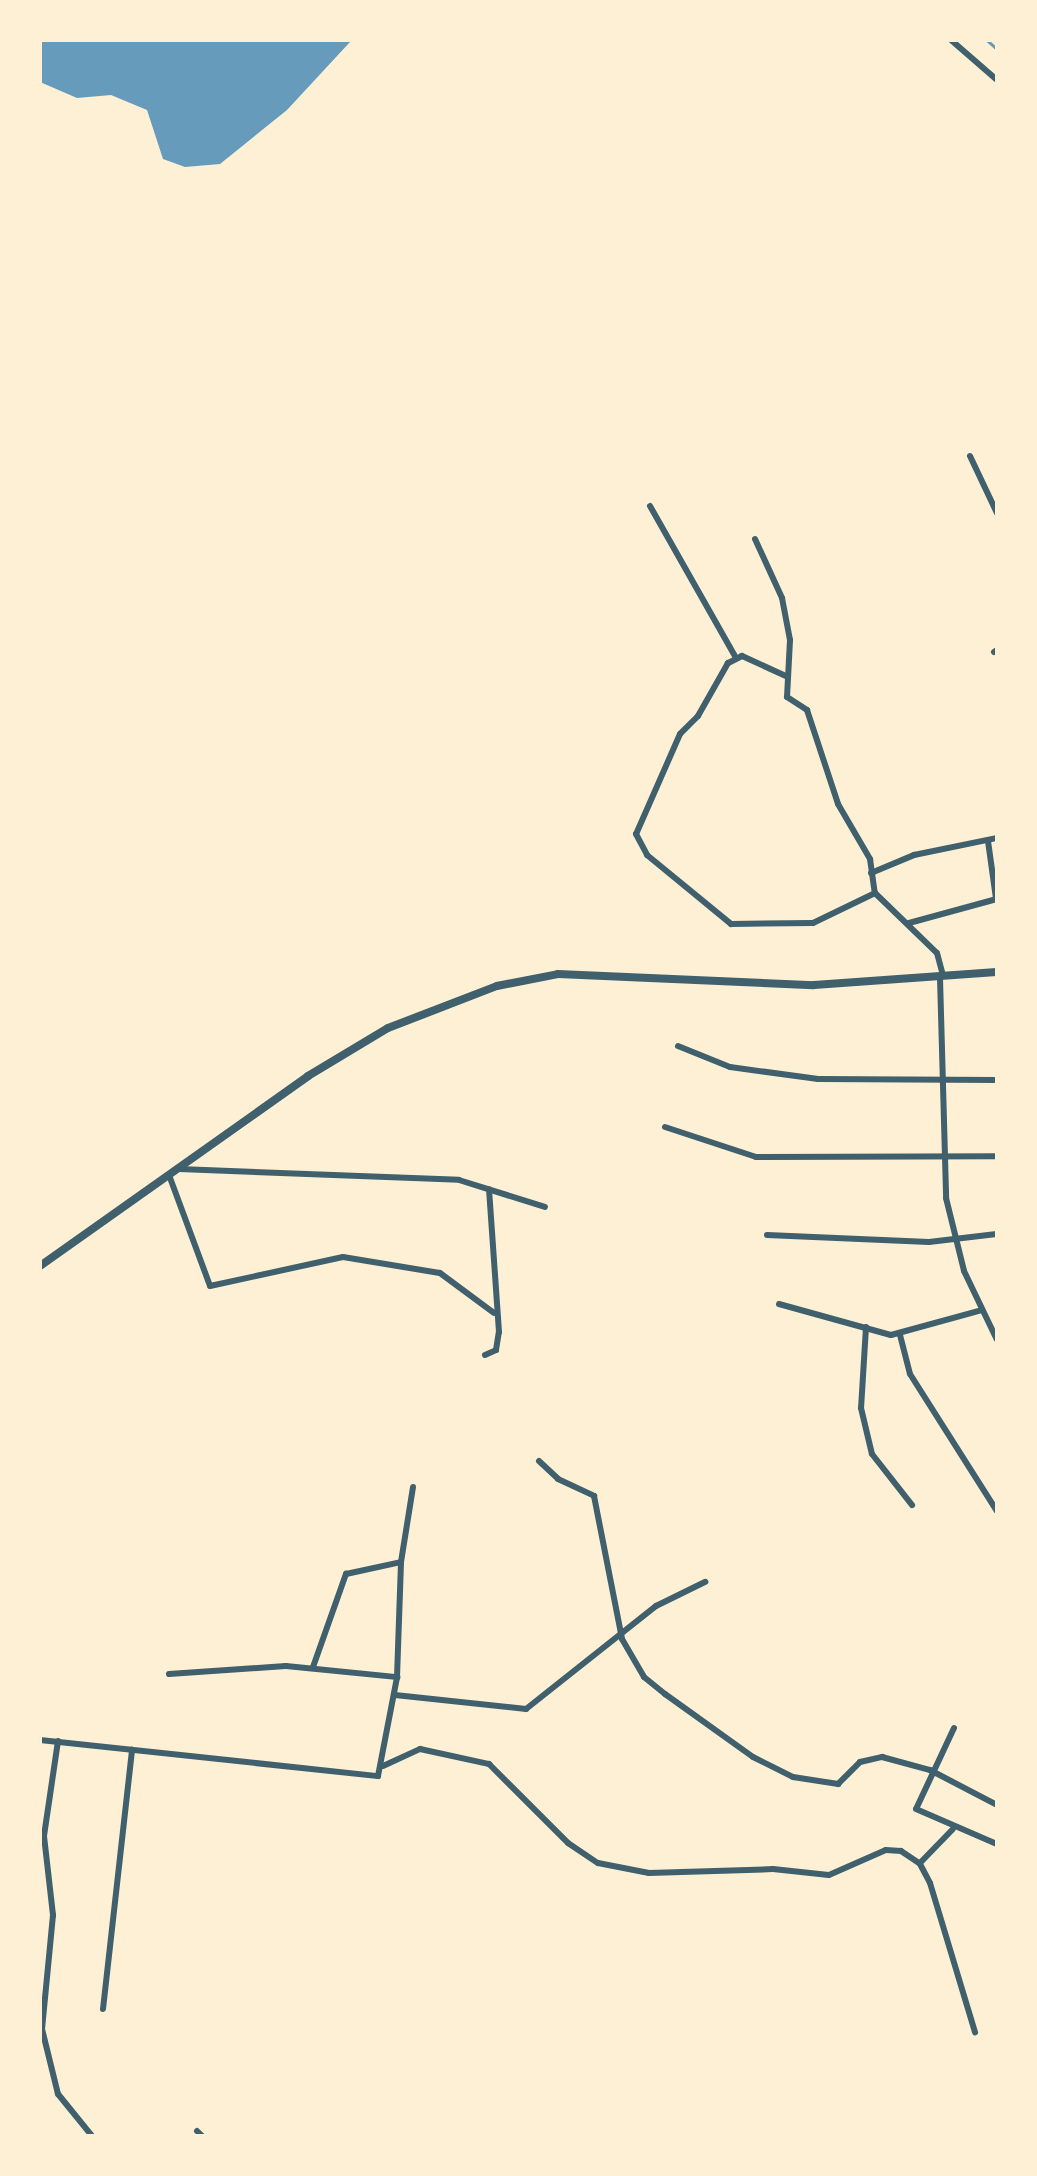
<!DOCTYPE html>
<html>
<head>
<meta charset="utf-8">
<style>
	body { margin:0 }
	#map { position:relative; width:1037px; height:2176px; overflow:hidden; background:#fdf0d5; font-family:Arial,sans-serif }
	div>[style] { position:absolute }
	.water>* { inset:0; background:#669bbc }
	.stream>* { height:2.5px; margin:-1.25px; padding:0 1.25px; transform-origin:1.25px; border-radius:1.25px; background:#669bbc }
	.minor>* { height:6px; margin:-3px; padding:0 3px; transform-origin:3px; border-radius:3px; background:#3f606c }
	.tertiary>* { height:8px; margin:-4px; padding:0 4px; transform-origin:4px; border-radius:4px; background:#3f606c }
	span { translate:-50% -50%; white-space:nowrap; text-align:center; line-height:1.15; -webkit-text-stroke:10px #fdf0d5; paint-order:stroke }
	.frame { position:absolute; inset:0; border:42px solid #fdf0d5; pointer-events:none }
</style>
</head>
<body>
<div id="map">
	<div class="water">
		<i style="clip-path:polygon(40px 40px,377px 40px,350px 42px,287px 110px,220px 164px,185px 167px,163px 159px,147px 110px,111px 95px,77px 98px,40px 82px)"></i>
	</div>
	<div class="stream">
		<i style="left:987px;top:40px;width:13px;rotate:42deg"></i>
	</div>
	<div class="minor">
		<i style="left:951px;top:40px;width:61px;rotate:41deg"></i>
		<i style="left:970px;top:456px;width:63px;rotate:64.7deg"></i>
		<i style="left:650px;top:506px;width:175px;rotate:60.5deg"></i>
		<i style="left:755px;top:539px;width:65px;rotate:65.4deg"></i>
		<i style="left:782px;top:598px;width:43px;rotate:79.2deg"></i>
		<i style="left:790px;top:640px;width:57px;rotate:93deg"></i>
		<i style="left:787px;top:697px;width:24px;rotate:33deg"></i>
		<i style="left:807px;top:710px;width:99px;rotate:71.7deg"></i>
		<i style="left:838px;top:804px;width:64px;rotate:59.8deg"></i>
		<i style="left:870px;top:859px;width:34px;rotate:82deg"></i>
		<i style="left:875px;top:893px;width:86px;rotate:44.1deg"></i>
		<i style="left:937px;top:953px;width:24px;rotate:75deg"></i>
		<i style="left:994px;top:652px;width:4px;rotate:-34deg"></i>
		<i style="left:788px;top:677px;width:51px;rotate:-155.5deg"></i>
		<i style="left:742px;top:656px;width:16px;rotate:153deg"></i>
		<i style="left:728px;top:663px;width:61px;rotate:119.5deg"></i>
		<i style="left:698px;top:716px;width:25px;rotate:135deg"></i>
		<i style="left:680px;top:734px;width:109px;rotate:113.7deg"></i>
		<i style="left:636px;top:834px;width:24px;rotate:62deg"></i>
		<i style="left:647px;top:855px;width:109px;rotate:39.4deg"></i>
		<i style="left:731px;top:924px;width:82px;rotate:-0.7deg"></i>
		<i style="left:813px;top:923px;width:69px;rotate:-25.8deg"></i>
		<i style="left:988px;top:841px;width:59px;rotate:82.1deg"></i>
		<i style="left:871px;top:873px;width:47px;rotate:-22.7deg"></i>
		<i style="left:914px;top:855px;width:85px;rotate:-11.6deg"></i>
		<i style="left:909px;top:923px;width:91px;rotate:-15.3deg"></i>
		<i style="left:940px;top:978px;width:220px;rotate:88.4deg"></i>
		<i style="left:946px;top:1198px;width:75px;rotate:76.1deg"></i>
		<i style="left:964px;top:1271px;width:76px;rotate:64.4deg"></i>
		<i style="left:678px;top:1046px;width:56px;rotate:22deg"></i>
		<i style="left:730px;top:1067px;width:89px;rotate:7.8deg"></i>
		<i style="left:818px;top:1079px;width:179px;rotate:0.3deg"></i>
		<i style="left:665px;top:1127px;width:96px;rotate:18.2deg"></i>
		<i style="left:756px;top:1157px;width:241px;rotate:-0.2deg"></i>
		<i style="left:179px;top:1169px;width:280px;rotate:2.2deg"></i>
		<i style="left:459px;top:1180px;width:90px;rotate:17.4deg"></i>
		<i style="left:169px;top:1175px;width:118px;rotate:69.7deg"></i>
		<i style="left:210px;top:1286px;width:136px;rotate:-12.3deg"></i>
		<i style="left:343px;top:1257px;width:98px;rotate:9.4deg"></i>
		<i style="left:440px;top:1273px;width:67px;rotate:36.5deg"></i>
		<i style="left:767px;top:1235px;width:162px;rotate:2.5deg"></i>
		<i style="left:929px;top:1242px;width:68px;rotate:-6.7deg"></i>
		<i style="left:779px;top:1304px;width:116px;rotate:15.5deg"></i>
		<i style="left:891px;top:1335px;width:94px;rotate:-15.4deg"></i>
		<i style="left:866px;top:1327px;width:81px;rotate:93.5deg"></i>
		<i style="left:861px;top:1408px;width:47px;rotate:76.6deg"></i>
		<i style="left:872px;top:1454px;width:65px;rotate:51.9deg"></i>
		<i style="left:900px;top:1335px;width:40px;rotate:75.6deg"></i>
		<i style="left:910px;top:1374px;width:162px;rotate:57.6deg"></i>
		<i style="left:485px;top:1355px;width:12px;rotate:-24deg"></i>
		<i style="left:496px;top:1350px;width:18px;rotate:-81deg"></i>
		<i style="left:499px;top:1332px;width:143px;rotate:-94deg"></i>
		<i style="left:539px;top:1461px;width:26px;rotate:43deg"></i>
		<i style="left:558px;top:1479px;width:40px;rotate:25deg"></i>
		<i style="left:594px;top:1496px;width:146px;rotate:78.9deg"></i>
		<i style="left:622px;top:1639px;width:44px;rotate:59.9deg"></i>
		<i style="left:644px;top:1677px;width:27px;rotate:39deg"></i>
		<i style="left:665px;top:1694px;width:108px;rotate:35.6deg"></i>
		<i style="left:753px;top:1757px;width:45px;rotate:26.6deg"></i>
		<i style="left:793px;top:1777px;width:46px;rotate:8.8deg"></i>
		<i style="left:838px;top:1784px;width:31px;rotate:-45deg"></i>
		<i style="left:860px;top:1762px;width:23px;rotate:-13deg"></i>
		<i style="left:882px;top:1757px;width:50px;rotate:15.2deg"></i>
		<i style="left:930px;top:1770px;width:76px;rotate:27.6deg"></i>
		<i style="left:313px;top:1667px;width:99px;rotate:-70.5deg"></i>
		<i style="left:346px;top:1574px;width:56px;rotate:-12.3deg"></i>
		<i style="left:169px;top:1674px;width:117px;rotate:-3.9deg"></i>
		<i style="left:286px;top:1666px;width:112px;rotate:5.7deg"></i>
		<i style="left:395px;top:1695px;width:132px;rotate:6.1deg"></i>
		<i style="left:526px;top:1709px;width:166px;rotate:-38.4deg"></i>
		<i style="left:656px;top:1606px;width:55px;rotate:-26.1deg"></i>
		<i style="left:954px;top:1728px;width:89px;rotate:115.1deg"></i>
		<i style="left:916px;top:1809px;width:88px;rotate:23.4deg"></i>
		<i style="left:40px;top:1740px;width:340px;rotate:6.1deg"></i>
		<i style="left:378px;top:1776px;width:101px;rotate:-79.1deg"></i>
		<i style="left:397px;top:1677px;width:115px;rotate:-88deg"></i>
		<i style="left:401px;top:1562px;width:76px;rotate:-80.9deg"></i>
		<i style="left:58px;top:1741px;width:96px;rotate:98.4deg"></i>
		<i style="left:44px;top:1836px;width:80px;rotate:83.5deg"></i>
		<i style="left:53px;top:1915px;width:115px;rotate:95.5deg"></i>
		<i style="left:42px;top:2029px;width:67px;rotate:76.2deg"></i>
		<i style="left:58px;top:2094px;width:54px;rotate:51deg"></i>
		<i style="left:383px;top:1766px;width:41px;rotate:-24.7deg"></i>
		<i style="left:420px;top:1749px;width:71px;rotate:12.3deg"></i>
		<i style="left:489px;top:1764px;width:112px;rotate:45deg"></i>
		<i style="left:568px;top:1843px;width:36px;rotate:34deg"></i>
		<i style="left:598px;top:1863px;width:52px;rotate:11.1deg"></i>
		<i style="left:649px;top:1873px;width:124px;rotate:-1.8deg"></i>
		<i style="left:773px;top:1869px;width:56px;rotate:6.1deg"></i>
		<i style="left:829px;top:1875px;width:62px;rotate:-23.7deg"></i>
		<i style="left:886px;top:1850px;width:15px;rotate:4deg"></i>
		<i style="left:901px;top:1851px;width:23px;rotate:34deg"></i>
		<i style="left:920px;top:1864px;width:21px;rotate:62deg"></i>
		<i style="left:930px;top:1883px;width:156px;rotate:73.2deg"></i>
		<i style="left:920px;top:1863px;width:47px;rotate:-45.9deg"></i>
		<i style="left:103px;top:2009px;width:261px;rotate:-83.6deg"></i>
		<i style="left:197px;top:2131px;width:7px;rotate:45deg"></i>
	</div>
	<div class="tertiary">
		<i style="left:40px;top:1266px;width:329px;rotate:-35.3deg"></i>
		<i style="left:308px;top:1076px;width:93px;rotate:-31deg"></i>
		<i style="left:388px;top:1028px;width:117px;rotate:-21.1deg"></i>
		<i style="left:497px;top:986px;width:62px;rotate:-11.1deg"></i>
		<i style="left:558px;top:974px;width:256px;rotate:2.5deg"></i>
		<i style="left:814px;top:985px;width:183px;rotate:-4.1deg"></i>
	</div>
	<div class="frame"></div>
</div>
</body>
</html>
